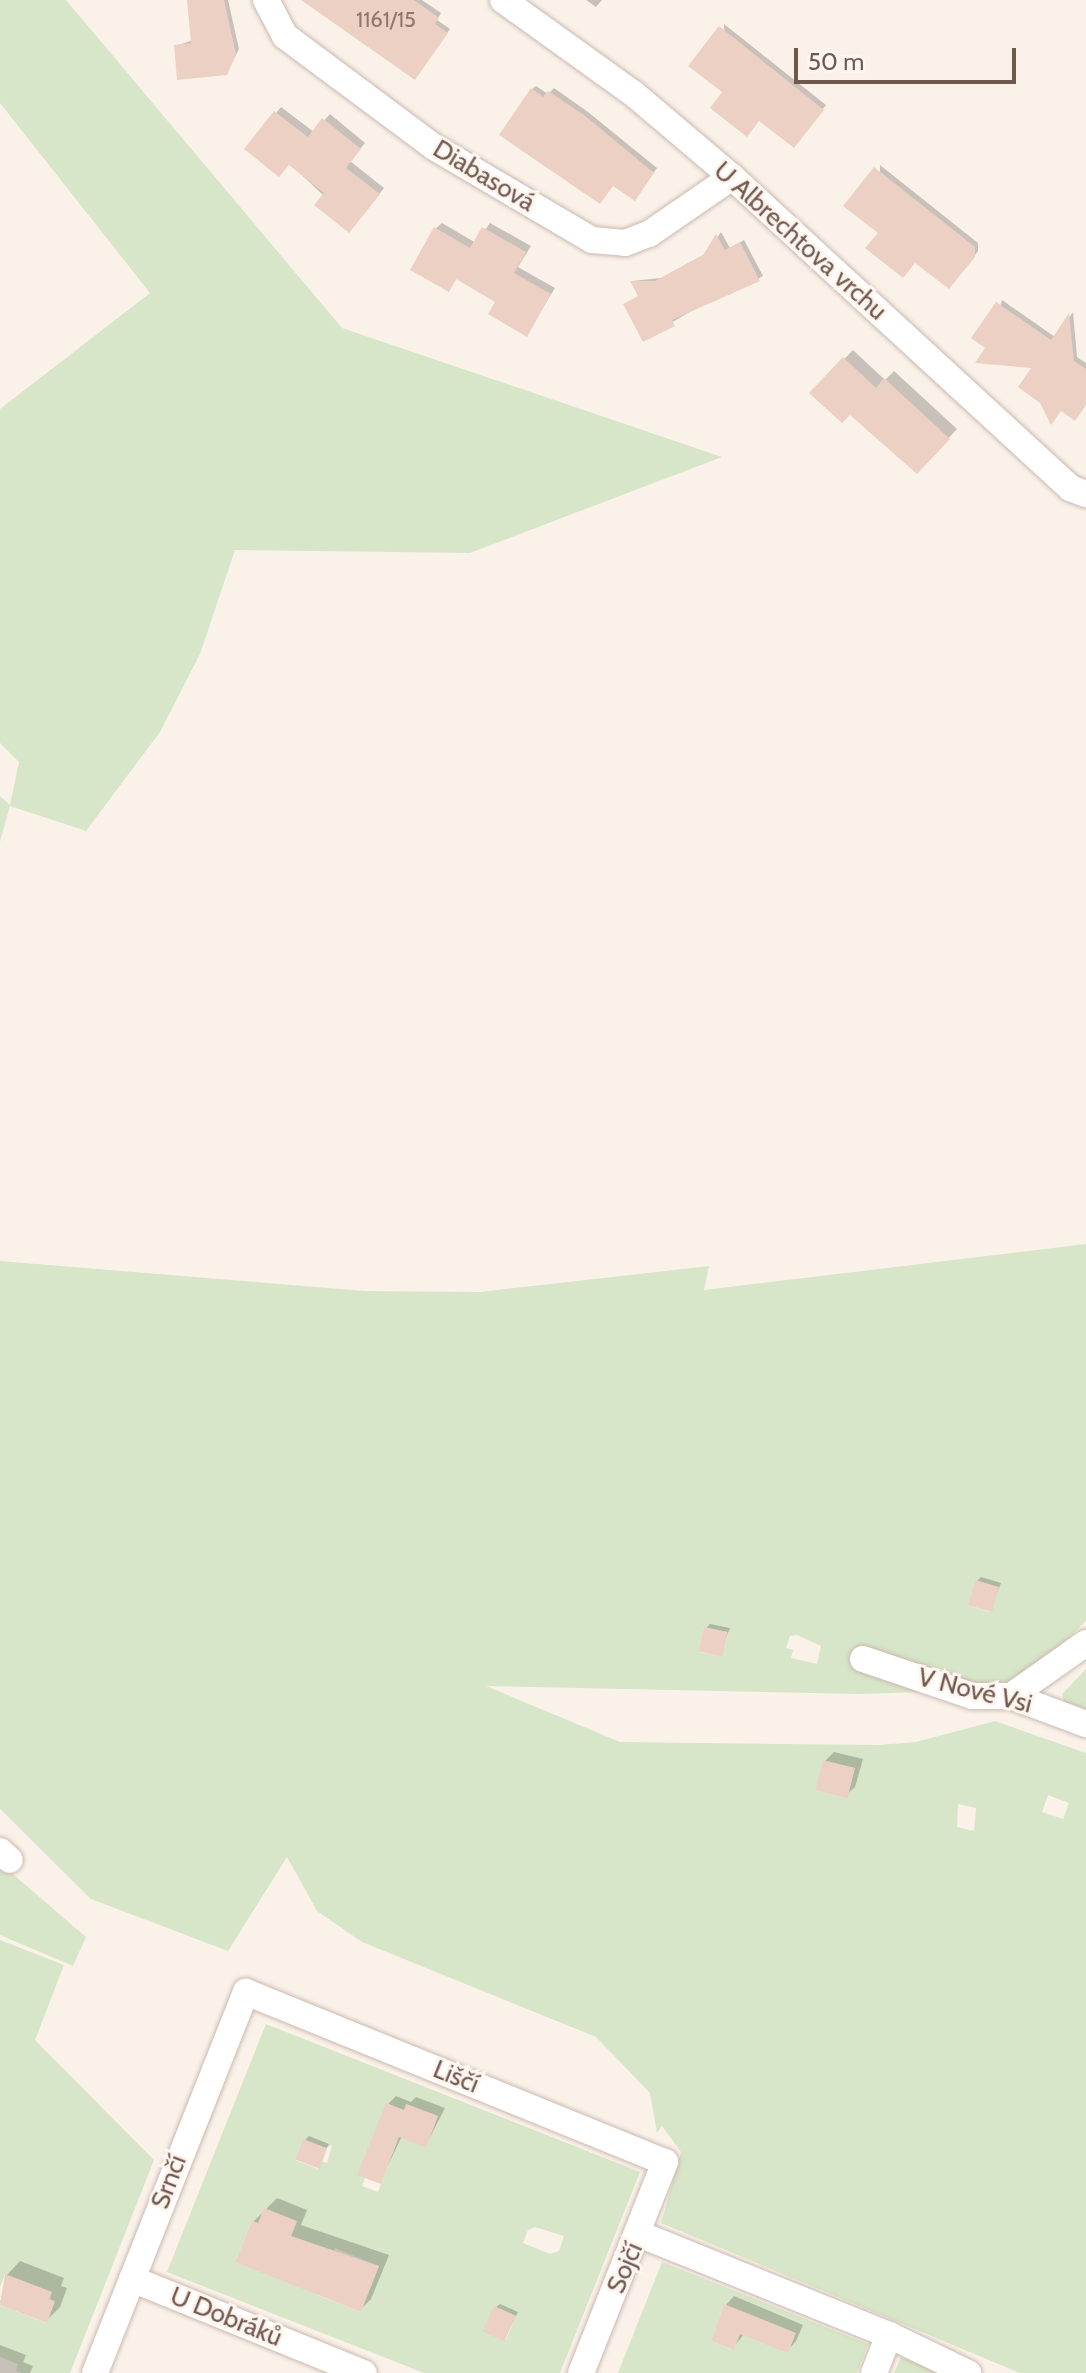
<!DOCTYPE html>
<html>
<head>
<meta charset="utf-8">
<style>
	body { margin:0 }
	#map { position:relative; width:1086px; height:2373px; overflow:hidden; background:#faf2e9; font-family:Cabin,sans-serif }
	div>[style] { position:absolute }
	.green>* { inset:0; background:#d7e6c8 }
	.shadow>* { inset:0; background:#0003 }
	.building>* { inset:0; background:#ecd0c3; transform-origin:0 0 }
	.roads { filter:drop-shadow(0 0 2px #cbb9b0) drop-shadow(0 0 2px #cbb9b0) }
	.street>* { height:26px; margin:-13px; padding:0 13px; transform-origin:13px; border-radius:13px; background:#fff }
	span { translate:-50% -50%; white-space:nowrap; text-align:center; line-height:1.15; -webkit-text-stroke:6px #fdf6ef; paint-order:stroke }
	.number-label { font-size:22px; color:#90766c }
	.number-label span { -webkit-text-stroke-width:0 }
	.street-label { font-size:26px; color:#71584f }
	.scale { position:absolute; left:794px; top:48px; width:222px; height:36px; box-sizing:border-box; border:4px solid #71584f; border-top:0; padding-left:10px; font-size:24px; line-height:28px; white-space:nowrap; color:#71584f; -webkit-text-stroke:6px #fdf6ef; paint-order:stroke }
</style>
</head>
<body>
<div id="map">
	<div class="green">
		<i style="clip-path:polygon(0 0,66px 0,342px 328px,722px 457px,470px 553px,235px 550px,200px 654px,160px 732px,86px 831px,10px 806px,0 842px,0 796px,10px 805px,19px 762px,0 743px,0 409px,150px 293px,0 103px)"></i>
		<i style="clip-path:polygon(evenodd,1086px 1244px,1086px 1621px,1014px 1689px,860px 1694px,486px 1686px,620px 1742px,879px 1745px,916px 1742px,995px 1721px,1086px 1753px,1086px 2373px,1020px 2373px,661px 2223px,681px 2152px,662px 2126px,657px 2133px,650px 2093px,596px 2037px,362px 1942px,317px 1911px,287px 1857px,228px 1951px,91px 1899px,0 1809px,0 1261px,365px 1291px,480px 1292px,709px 1266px,704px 1290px,1086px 1244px,975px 1580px,999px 1587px,990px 1612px,968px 1605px,975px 1580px,1086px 1244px,704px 1627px,729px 1632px,721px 1656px,699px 1652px,704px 1627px,1086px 1244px,797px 1635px,821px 1646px,817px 1664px,791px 1658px,793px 1650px,786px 1648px,790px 1636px,797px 1635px,1086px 1244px,823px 1761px,855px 1768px,847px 1797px,816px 1790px,823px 1761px,1086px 1244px,1048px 1795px,1069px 1803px,1063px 1819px,1042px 1812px,1048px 1795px,1086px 1244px,958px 1804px,976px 1808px,974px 1831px,957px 1827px,958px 1804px)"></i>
		<i style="clip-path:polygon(1086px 1669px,1086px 1716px,1065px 1704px,1062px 1694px)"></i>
		<i style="clip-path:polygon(0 1863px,86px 1937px,73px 1966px,0 1935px)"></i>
		<i style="clip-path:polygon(0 1940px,64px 1965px,35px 2040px,154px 2160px,70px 2373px,22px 2373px,16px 2371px,18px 2364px,0 2357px,0 2305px,46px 2323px,52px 2292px,5px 2274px,0 2287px)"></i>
		<i style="clip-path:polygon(evenodd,266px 2024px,640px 2172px,560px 2373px,424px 2373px,167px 2272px,266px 2024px,386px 2103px,404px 2110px,407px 2104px,438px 2116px,426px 2147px,377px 2128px,386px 2103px,266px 2024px,303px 2139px,325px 2148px,332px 2145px,327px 2163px,321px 2161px,318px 2169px,295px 2160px,303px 2139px,266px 2024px,370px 2164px,386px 2170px,378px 2192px,362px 2186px,370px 2164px,266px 2024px,265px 2208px,297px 2222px,291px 2236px,235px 2262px,252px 2221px,258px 2223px,265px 2208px,266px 2024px,535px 2227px,564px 2236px,559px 2251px,550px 2254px,523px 2243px,528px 2230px,535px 2227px,266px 2024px,335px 2248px,379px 2266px,361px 2312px,317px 2295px,335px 2248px,266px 2024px,494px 2307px,516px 2316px,506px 2340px,484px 2331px,494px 2307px)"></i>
		<i style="clip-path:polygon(evenodd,662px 2262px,868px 2344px,857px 2373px,618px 2373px,662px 2262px,724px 2304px,747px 2337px,740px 2334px,733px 2350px,711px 2341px,724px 2304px)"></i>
		<i style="clip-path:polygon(901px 2357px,940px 2373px,894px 2373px)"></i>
	</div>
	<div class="shadow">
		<i style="clip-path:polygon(189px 0,228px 0,239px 49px,227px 73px,176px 46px,193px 40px)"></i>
		<i style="clip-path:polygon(323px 0,422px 0,441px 13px,437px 20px,450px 29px,419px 73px)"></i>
		<i style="clip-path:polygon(586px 0,602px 0,596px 7px)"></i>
		<i style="clip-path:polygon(724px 24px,826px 105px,797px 142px,725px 92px)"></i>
		<i style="clip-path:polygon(536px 86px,548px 94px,554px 88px,588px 112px,657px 168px,638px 195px,532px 89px)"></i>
		<i style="clip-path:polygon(281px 107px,314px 132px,330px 114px,365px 143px,350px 161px,384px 188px,355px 225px,289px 163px,247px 149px)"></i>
		<i style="clip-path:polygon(880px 165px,978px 243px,978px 251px,953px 283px,880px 233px)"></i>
		<i style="clip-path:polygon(442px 223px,476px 243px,490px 223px,531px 246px,518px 267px,555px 288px,527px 334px,498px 302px,458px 277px,448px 290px,436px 228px)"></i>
		<i style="clip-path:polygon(721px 232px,730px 248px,744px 240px,763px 276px,729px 295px,727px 290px,644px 339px,640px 295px,632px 281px,661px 278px,707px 253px)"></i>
		<i style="clip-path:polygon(1002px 300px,1055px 337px,1073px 312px,1077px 357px,1086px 363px,1086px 403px,1035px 366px,988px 347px)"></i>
		<i style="clip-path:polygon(853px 350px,885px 380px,894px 371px,957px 429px,917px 472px,850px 412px,812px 393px)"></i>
		<i style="clip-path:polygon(981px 1577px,1001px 1583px,990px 1610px,977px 1581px)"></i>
		<i style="clip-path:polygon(710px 1624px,730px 1628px,721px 1654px,706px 1628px)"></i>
		<i style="clip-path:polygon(834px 1752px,863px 1759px,855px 1787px,846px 1795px,825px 1761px)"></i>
		<i style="clip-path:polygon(396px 2096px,411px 2102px,416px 2097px,445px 2108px,426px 2145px,402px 2136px,380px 2182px,388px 2104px)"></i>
		<i style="clip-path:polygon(309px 2136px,329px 2144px,317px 2167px,305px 2140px)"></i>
		<i style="clip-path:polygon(277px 2198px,307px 2210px,301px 2225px,389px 2255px,371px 2299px,360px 2310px,253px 2222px)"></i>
		<i style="clip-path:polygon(20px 2261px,64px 2278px,61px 2286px,67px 2288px,60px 2307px,46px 2321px,0 2303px,7px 2275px)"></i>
		<i style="clip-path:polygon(734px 2296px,803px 2325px,796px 2341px,788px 2350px,744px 2334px,733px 2348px,726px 2305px)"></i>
		<i style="clip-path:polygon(500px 2304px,518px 2312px,505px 2338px,496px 2307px)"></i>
		<i style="clip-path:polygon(0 2345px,26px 2355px,23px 2362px,33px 2366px,30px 2373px,0 2373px)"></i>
	</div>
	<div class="building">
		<i style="clip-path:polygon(187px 0,224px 0,236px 54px,227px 75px,177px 80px,174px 45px,191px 43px)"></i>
		<i style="clip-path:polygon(301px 0,414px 0,439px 18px,435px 24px,448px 33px,415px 80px)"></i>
		<i style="clip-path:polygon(719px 26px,824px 110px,794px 148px,759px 121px,747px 137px,710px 108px,722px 92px,688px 66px)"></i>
		<i style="clip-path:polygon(531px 88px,543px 97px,548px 91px,584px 115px,654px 173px,635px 201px,613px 186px,600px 204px,499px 135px)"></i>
		<i style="clip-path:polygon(274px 111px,308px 137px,322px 118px,361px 149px,346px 168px,380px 194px,349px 233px,314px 205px,324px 193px,289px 165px,279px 177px,244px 149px)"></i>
		<i style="clip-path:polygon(874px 167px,975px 247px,975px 257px,949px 289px,915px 263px,903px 278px,865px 248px,878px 233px,843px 206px)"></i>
		<i style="clip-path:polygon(434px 227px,470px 248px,482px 227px,526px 252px,514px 273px,551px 294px,527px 337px,488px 314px,495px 302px,456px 279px,449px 292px,410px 270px)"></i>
		<i style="clip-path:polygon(716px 234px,725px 250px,740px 242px,760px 281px,672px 320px,675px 326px,643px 342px,623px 304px,638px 296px,630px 281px,655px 281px,703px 255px)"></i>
		<i style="clip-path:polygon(996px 302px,1051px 340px,1069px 313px,1074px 361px,1086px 369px,1086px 405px,1075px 421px,1061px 411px,1051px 425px,1040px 403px,1018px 387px,1031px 368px,975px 363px,985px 348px,971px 338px)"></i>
		<i style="clip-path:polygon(843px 357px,876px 388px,884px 378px,950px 439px,917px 474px,850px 415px,842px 423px,809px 393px)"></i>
		<i style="left:975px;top:1580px;width:25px;height:26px;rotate:16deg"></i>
		<i style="left:704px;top:1627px;width:24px;height:25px;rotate:12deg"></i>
		<i style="left:823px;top:1760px;width:33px;height:31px;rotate:14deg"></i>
		<i style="clip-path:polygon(386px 2103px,404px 2110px,406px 2104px,438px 2116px,426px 2148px,399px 2137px,381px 2184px,357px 2175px)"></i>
		<i style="left:303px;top:2139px;width:26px;height:22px;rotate:21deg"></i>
		<i style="clip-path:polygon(264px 2208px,297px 2221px,291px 2236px,379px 2266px,361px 2312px,235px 2262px,252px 2221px,258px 2223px)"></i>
		<i style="clip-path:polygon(5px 2274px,52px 2292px,49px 2299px,55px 2301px,47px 2323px,0 2305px)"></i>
		<i style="clip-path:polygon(724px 2304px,796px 2333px,788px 2353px,740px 2334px,734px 2350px,711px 2341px)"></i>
		<i style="left:494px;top:2306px;width:24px;height:28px;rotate:24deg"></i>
	</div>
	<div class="roads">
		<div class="street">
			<i style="left:266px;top:0;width:41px;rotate:62.2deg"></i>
			<i style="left:285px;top:36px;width:186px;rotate:36.7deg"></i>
			<i style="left:434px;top:147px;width:183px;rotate:30.5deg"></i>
			<i style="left:592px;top:240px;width:33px;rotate:5deg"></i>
			<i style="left:625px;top:243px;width:26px;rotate:-21deg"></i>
			<i style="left:649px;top:234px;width:101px;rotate:-34.5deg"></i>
			<i style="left:503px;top:0;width:161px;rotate:35.7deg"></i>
			<i style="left:634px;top:94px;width:128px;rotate:40.3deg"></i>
			<i style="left:732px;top:177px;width:459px;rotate:42.6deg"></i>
			<i style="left:1070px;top:488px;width:17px;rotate:21deg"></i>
			<i style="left:863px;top:1659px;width:115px;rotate:18.7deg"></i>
			<i style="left:972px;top:1696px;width:39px"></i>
			<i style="left:1011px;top:1696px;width:80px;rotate:20.5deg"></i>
			<i style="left:1011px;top:1696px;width:92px;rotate:-35.2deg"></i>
			<i style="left:0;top:1851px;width:13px;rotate:42deg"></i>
			<i style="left:639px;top:2234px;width:270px;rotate:22deg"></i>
			<i style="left:889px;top:2335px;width:88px;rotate:25.7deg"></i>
			<i style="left:132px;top:2279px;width:250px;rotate:22.1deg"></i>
			<i style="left:95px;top:2373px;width:410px;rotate:-68.4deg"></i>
			<i style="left:246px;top:1992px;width:452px;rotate:22.1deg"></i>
			<i style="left:665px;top:2162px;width:227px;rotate:111.7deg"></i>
			<i style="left:874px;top:2373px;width:41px;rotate:-68.5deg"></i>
		</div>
	</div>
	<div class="number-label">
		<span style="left:386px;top:20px">1161/15</span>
	</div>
	<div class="street-label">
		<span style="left:484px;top:176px;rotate:31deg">Diabasová</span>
		<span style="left:800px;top:241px;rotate:42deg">U Albrechtova vrchu</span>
		<span style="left:975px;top:1691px;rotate:14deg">V Nové Vsi</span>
		<span style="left:456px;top:2077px;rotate:22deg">Liščí</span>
		<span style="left:169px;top:2182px;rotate:-69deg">Srnčí</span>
		<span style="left:625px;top:2268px;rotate:-67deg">Sojčí</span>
		<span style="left:226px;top:2317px;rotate:22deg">U Dobráků</span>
	</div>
	<div class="scale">50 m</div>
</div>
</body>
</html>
